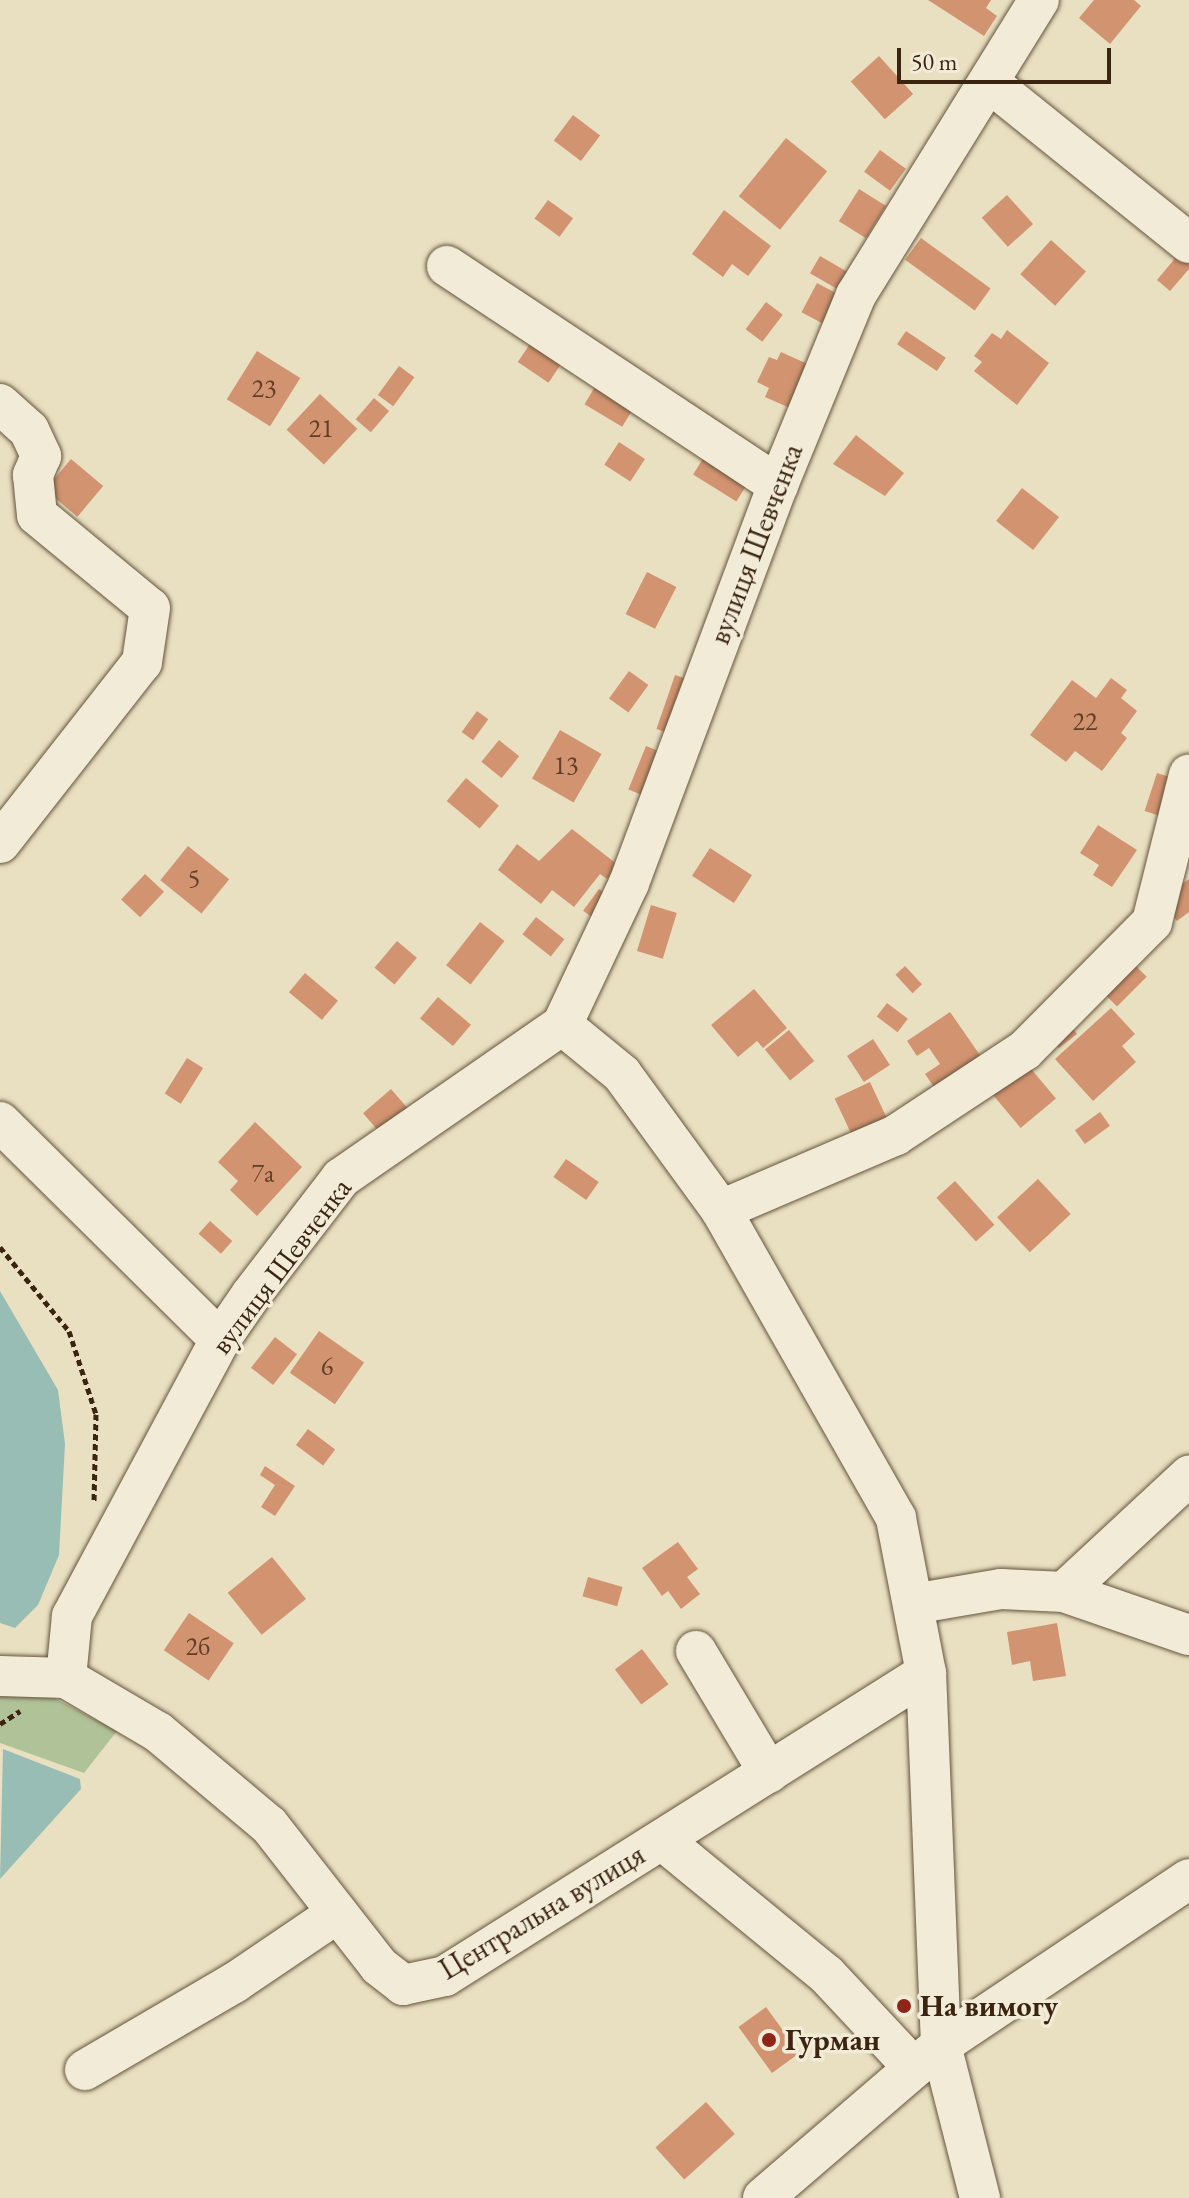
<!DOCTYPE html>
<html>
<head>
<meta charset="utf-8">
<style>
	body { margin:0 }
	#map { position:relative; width:1189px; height:2198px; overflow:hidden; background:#e9e0c1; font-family:"EB Garamond",serif }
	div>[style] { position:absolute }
	.green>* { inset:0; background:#b0c398 }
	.water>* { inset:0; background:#97bdb5 }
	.building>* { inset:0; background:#d29370; transform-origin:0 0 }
	.path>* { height:5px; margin-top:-2.5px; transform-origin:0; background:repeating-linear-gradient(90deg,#3b2511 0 6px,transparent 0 10px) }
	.roads { filter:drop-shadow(0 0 2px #66543d) drop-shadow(0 0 2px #66543d) }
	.minor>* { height:40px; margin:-20px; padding:0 20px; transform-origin:20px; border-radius:20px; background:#f1ebd7 }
	.dots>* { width:22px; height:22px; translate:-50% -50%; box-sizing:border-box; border:4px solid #f1ebd7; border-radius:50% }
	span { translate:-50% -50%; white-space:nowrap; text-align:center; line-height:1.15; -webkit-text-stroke:7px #f1ebd7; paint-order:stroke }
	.number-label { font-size:26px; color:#614029 }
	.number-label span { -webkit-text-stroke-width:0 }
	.street-label { font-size:30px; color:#3b2511 }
	.poi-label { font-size:30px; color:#3b2511; font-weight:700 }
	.left { translate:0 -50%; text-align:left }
	.scale { position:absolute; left:897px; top:48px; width:214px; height:36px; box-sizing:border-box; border:4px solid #3b2511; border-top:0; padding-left:10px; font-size:24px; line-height:28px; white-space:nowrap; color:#3b2511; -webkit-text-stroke:6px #f1ebd7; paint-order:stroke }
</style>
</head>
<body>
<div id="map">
	<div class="green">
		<i style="clip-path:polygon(39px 1690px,117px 1731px,84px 1773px,0 1743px,0 1693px)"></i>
	</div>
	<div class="water">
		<i style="clip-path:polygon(0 1291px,58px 1390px,65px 1444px,59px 1555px,38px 1605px,15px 1628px,0 1623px)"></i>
		<i style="clip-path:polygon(3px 1749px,80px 1779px,81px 1789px,0 1879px)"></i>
	</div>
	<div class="building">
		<i style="clip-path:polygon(928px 0,991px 0,986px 8px,997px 16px,984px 36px)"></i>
		<i style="clip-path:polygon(1094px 0,1134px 0,1141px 6px,1110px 44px,1079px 18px)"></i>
		<i style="left:879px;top:56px;width:51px;height:38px;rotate:48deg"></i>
		<i style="left:573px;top:115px;width:34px;height:32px;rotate:37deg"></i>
		<i style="left:786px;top:138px;width:53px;height:75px;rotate:39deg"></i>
		<i style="left:880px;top:150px;width:32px;height:27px;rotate:36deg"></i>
		<i style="left:859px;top:189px;width:32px;height:38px;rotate:32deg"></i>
		<i style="left:1007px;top:195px;width:39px;height:34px;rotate:48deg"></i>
		<i style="left:548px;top:200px;width:31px;height:23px;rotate:36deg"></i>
		<i style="clip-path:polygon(724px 210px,771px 246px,748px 276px,732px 264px,723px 277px,692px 254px)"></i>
		<i style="left:921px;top:238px;width:86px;height:27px;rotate:36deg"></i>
		<i style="left:1051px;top:240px;width:47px;height:46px;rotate:42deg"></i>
		<i style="clip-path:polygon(1182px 250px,1189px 257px,1189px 269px,1170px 291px,1157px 280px)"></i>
		<i style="left:820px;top:256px;width:34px;height:20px;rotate:30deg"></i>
		<i style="left:817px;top:283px;width:24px;height:33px;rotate:28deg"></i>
		<i style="left:766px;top:302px;width:21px;height:34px;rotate:37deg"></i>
		<i style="clip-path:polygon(1007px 330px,1049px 363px,1017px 405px,974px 371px,982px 362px,974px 356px,992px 333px,1001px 339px)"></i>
		<i style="left:906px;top:331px;width:48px;height:16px;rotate:34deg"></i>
		<i style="left:534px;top:338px;width:37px;height:29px;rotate:34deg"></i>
		<i style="left:257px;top:351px;width:51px;height:57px;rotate:32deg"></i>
		<i style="clip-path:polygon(781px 352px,812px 366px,792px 409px,765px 397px,769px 388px,757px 382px,769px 357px,777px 360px)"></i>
		<i style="left:399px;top:366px;width:19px;height:36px;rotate:36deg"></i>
		<i style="left:602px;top:375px;width:44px;height:34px;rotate:31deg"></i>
		<i style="left:320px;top:394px;width:51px;height:49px;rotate:43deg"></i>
		<i style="left:374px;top:398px;width:20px;height:28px;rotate:41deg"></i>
		<i style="clip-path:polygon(856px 435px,904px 473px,885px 496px,833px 464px)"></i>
		<i style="left:619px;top:442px;width:31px;height:27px;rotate:33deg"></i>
		<i style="left:709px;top:449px;width:51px;height:30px;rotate:32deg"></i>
		<i style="left:71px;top:459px;width:42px;height:40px;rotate:40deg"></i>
		<i style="left:1022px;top:488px;width:47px;height:42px;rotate:38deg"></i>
		<i style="left:647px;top:572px;width:33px;height:47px;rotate:27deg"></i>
		<i style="left:629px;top:671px;width:24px;height:34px;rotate:36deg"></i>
		<i style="left:675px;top:675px;width:18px;height:57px;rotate:19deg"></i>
		<i style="clip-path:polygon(1111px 678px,1127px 690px,1121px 698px,1137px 711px,1121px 733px,1127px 738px,1102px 771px,1075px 751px,1066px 762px,1030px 735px,1072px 680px,1096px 698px)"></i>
		<i style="left:477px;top:711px;width:14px;height:26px;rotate:36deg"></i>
		<i style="left:560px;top:730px;width:48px;height:56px;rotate:30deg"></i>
		<i style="left:499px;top:740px;width:26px;height:28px;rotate:39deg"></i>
		<i style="left:646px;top:746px;width:22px;height:47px;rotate:22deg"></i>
		<i style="left:1157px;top:773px;width:22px;height:40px;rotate:18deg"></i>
		<i style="left:466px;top:778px;width:43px;height:30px;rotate:40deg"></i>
		<i style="clip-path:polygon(1098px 825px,1137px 850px,1112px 887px,1093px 875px,1099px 865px,1080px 853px)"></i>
		<i style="clip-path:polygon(572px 829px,618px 865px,607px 879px,600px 874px,574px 907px,552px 890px,541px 904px,498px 870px,517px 844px,539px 861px)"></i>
		<i style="left:188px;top:846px;width:53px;height:44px;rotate:39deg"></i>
		<i style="left:710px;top:848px;width:50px;height:33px;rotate:33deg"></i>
		<i style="left:145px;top:874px;width:26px;height:35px;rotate:43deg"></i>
		<i style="clip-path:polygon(1189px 879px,1189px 912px,1177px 921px,1161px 899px)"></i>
		<i style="left:599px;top:889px;width:14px;height:27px;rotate:36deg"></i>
		<i style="left:651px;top:905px;width:27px;height:48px;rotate:17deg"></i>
		<i style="left:536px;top:917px;width:36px;height:22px;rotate:38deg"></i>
		<i style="left:480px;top:922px;width:31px;height:55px;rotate:38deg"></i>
		<i style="left:397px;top:941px;width:26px;height:35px;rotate:40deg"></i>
		<i style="left:1129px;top:959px;width:25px;height:42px;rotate:45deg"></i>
		<i style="left:905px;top:966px;width:25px;height:13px;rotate:47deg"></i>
		<i style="left:305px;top:973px;width:43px;height:25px;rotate:40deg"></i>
		<i style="clip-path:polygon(754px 989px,787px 1028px,763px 1048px,757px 1041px,738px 1057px,711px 1025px)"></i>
		<i style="left:438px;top:997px;width:43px;height:28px;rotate:40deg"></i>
		<i style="left:887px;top:1003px;width:26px;height:17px;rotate:37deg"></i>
		<i style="clip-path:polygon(1111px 1008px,1135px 1034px,1122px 1046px,1136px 1062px,1093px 1101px,1055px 1059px)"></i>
		<i style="clip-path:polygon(950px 1012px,989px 1068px,943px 1100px,925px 1074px,940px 1064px,929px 1048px,917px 1056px,907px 1041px)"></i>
		<i style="clip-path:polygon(1069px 1023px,1077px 1034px,1059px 1048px,1051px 1039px)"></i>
		<i style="left:789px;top:1030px;width:40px;height:31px;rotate:51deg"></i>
		<i style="left:873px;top:1039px;width:31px;height:31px;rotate:57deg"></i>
		<i style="left:187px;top:1058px;width:19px;height:42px;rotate:32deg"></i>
		<i style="left:1027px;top:1064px;width:45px;height:46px;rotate:50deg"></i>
		<i style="left:870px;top:1082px;width:44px;height:39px;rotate:65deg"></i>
		<i style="left:391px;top:1089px;width:28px;height:37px;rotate:49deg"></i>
		<i style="left:1100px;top:1112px;width:17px;height:31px;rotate:54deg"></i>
		<i style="clip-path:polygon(255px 1122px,302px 1167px,257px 1216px,230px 1190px,238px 1181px,218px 1162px)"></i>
		<i style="left:566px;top:1159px;width:40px;height:22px;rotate:35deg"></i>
		<i style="left:1038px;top:1179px;width:48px;height:56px;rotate:47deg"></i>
		<i style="left:955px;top:1181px;width:59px;height:25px;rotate:48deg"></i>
		<i style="left:210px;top:1221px;width:30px;height:17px;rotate:42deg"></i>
		<i style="left:319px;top:1331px;width:55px;height:51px;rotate:35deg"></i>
		<i style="left:275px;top:1337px;width:28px;height:39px;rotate:38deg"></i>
		<i style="left:308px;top:1429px;width:34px;height:20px;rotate:37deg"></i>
		<i style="clip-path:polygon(265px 1466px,295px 1486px,275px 1516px,261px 1507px,275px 1485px,260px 1475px)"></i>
		<i style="clip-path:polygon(678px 1542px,698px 1569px,687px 1577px,700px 1594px,681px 1609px,668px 1591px,662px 1596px,642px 1568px)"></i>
		<i style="left:272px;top:1557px;width:54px;height:57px;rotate:51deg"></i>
		<i style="left:588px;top:1577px;width:36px;height:20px;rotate:16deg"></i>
		<i style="left:189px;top:1613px;width:54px;height:45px;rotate:34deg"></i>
		<i style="clip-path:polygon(1057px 1623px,1066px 1676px,1033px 1681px,1030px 1661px,1012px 1665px,1007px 1632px)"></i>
		<i style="left:642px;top:1649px;width:44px;height:34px;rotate:53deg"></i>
		<i style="left:766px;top:2007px;width:57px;height:34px;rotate:54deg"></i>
		<i style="left:706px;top:2102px;width:43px;height:68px;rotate:48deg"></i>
	</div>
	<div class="path">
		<i style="left:0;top:1247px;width:109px;rotate:50.6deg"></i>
		<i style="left:69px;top:1331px;width:87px;rotate:72deg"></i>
		<i style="left:96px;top:1414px;width:87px;rotate:91.3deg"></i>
		<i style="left:0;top:1724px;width:24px;rotate:-33deg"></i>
	</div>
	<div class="roads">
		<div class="minor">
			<i style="left:990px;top:83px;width:255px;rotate:38.8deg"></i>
			<i style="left:447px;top:266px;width:397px;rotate:33.5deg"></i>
			<i style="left:0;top:404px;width:39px;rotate:42deg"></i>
			<i style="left:29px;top:430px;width:29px;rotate:65deg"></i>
			<i style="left:41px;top:456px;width:21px;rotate:113deg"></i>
			<i style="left:33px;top:475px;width:40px;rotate:84.3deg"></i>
			<i style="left:37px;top:515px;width:146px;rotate:39.5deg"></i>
			<i style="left:150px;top:608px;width:55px;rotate:98.4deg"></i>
			<i style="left:142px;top:662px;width:230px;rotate:128.1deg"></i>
			<i style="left:0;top:1122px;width:310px;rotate:44.7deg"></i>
			<i style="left:721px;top:1210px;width:190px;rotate:-23.2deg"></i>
			<i style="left:896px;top:1135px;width:154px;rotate:-33.4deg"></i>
			<i style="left:1025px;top:1050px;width:180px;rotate:-45.2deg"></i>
			<i style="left:1152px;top:922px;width:152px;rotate:-75.9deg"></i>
			<i style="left:1064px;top:1592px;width:132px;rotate:19deg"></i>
			<i style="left:913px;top:1604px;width:89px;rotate:-9.7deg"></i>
			<i style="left:1001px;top:1589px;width:63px;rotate:2.7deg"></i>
			<i style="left:1064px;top:1592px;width:171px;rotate:-42.9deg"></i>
			<i style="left:696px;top:1651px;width:142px;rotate:59.1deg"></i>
			<i style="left:0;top:1676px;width:66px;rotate:1.7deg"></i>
			<i style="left:66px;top:1678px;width:107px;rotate:30.4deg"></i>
			<i style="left:158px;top:1732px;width:145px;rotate:40deg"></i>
			<i style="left:269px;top:1825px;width:179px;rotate:52deg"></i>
			<i style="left:379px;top:1966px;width:31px;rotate:38deg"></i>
			<i style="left:403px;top:1985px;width:43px;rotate:-12.1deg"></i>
			<i style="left:445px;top:1976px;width:568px;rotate:-32.21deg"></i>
			<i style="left:66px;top:1678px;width:62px;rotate:-84.5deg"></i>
			<i style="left:72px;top:1616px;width:313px;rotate:-61.8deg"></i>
			<i style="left:220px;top:1340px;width:55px;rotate:-55.4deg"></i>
			<i style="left:251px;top:1295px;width:148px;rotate:-52.4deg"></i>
			<i style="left:341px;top:1178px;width:269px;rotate:-34.7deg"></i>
			<i style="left:662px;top:1840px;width:212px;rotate:39.3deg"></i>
			<i style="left:826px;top:1974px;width:127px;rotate:46.9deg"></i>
			<i style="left:85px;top:2070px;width:173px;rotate:-30.3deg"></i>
			<i style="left:234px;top:1983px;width:123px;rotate:-34.1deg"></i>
			<i style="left:763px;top:2198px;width:235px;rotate:-40.7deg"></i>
			<i style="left:941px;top:2045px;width:298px;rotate:-33.8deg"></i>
			<i style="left:980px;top:2198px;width:158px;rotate:-104.3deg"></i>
			<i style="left:941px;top:2045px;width:372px;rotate:-92.3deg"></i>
			<i style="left:926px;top:1673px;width:158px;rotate:-101deg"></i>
			<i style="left:896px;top:1518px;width:354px;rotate:-119.6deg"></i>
			<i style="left:721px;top:1210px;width:168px;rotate:-126.1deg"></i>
			<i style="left:622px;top:1074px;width:77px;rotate:-140.8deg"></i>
			<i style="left:562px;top:1025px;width:157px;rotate:-64.7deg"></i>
			<i style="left:629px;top:883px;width:425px;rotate:-69.5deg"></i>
			<i style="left:778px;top:485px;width:205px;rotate:-67.7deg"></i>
			<i style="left:856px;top:295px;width:347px;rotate:-58.2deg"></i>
		</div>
	</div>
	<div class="dots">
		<i style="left:904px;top:2006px;background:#8f2418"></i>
		<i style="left:769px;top:2040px;background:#8f2418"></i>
	</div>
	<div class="number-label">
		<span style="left:264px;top:389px">23</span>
		<span style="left:321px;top:429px">21</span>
		<span style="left:1085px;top:722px">22</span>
		<span style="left:566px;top:766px">13</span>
		<span style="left:194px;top:879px">5</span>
		<span style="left:263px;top:1174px">7а</span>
		<span style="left:327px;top:1367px">6</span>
		<span style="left:198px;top:1647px">2б</span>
	</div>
	<div class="street-label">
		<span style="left:756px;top:544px;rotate:-69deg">вулиця Шевченка</span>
		<span style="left:281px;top:1266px;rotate:-53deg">вулиця Шевченка</span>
		<span style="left:542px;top:1912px;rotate:-31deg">Центральна вулиця</span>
	</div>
	<div class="poi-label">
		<span class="left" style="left:920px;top:2006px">На вимогу</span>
		<span class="left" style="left:785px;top:2040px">Гурман</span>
	</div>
	<div class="scale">50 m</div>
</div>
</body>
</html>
